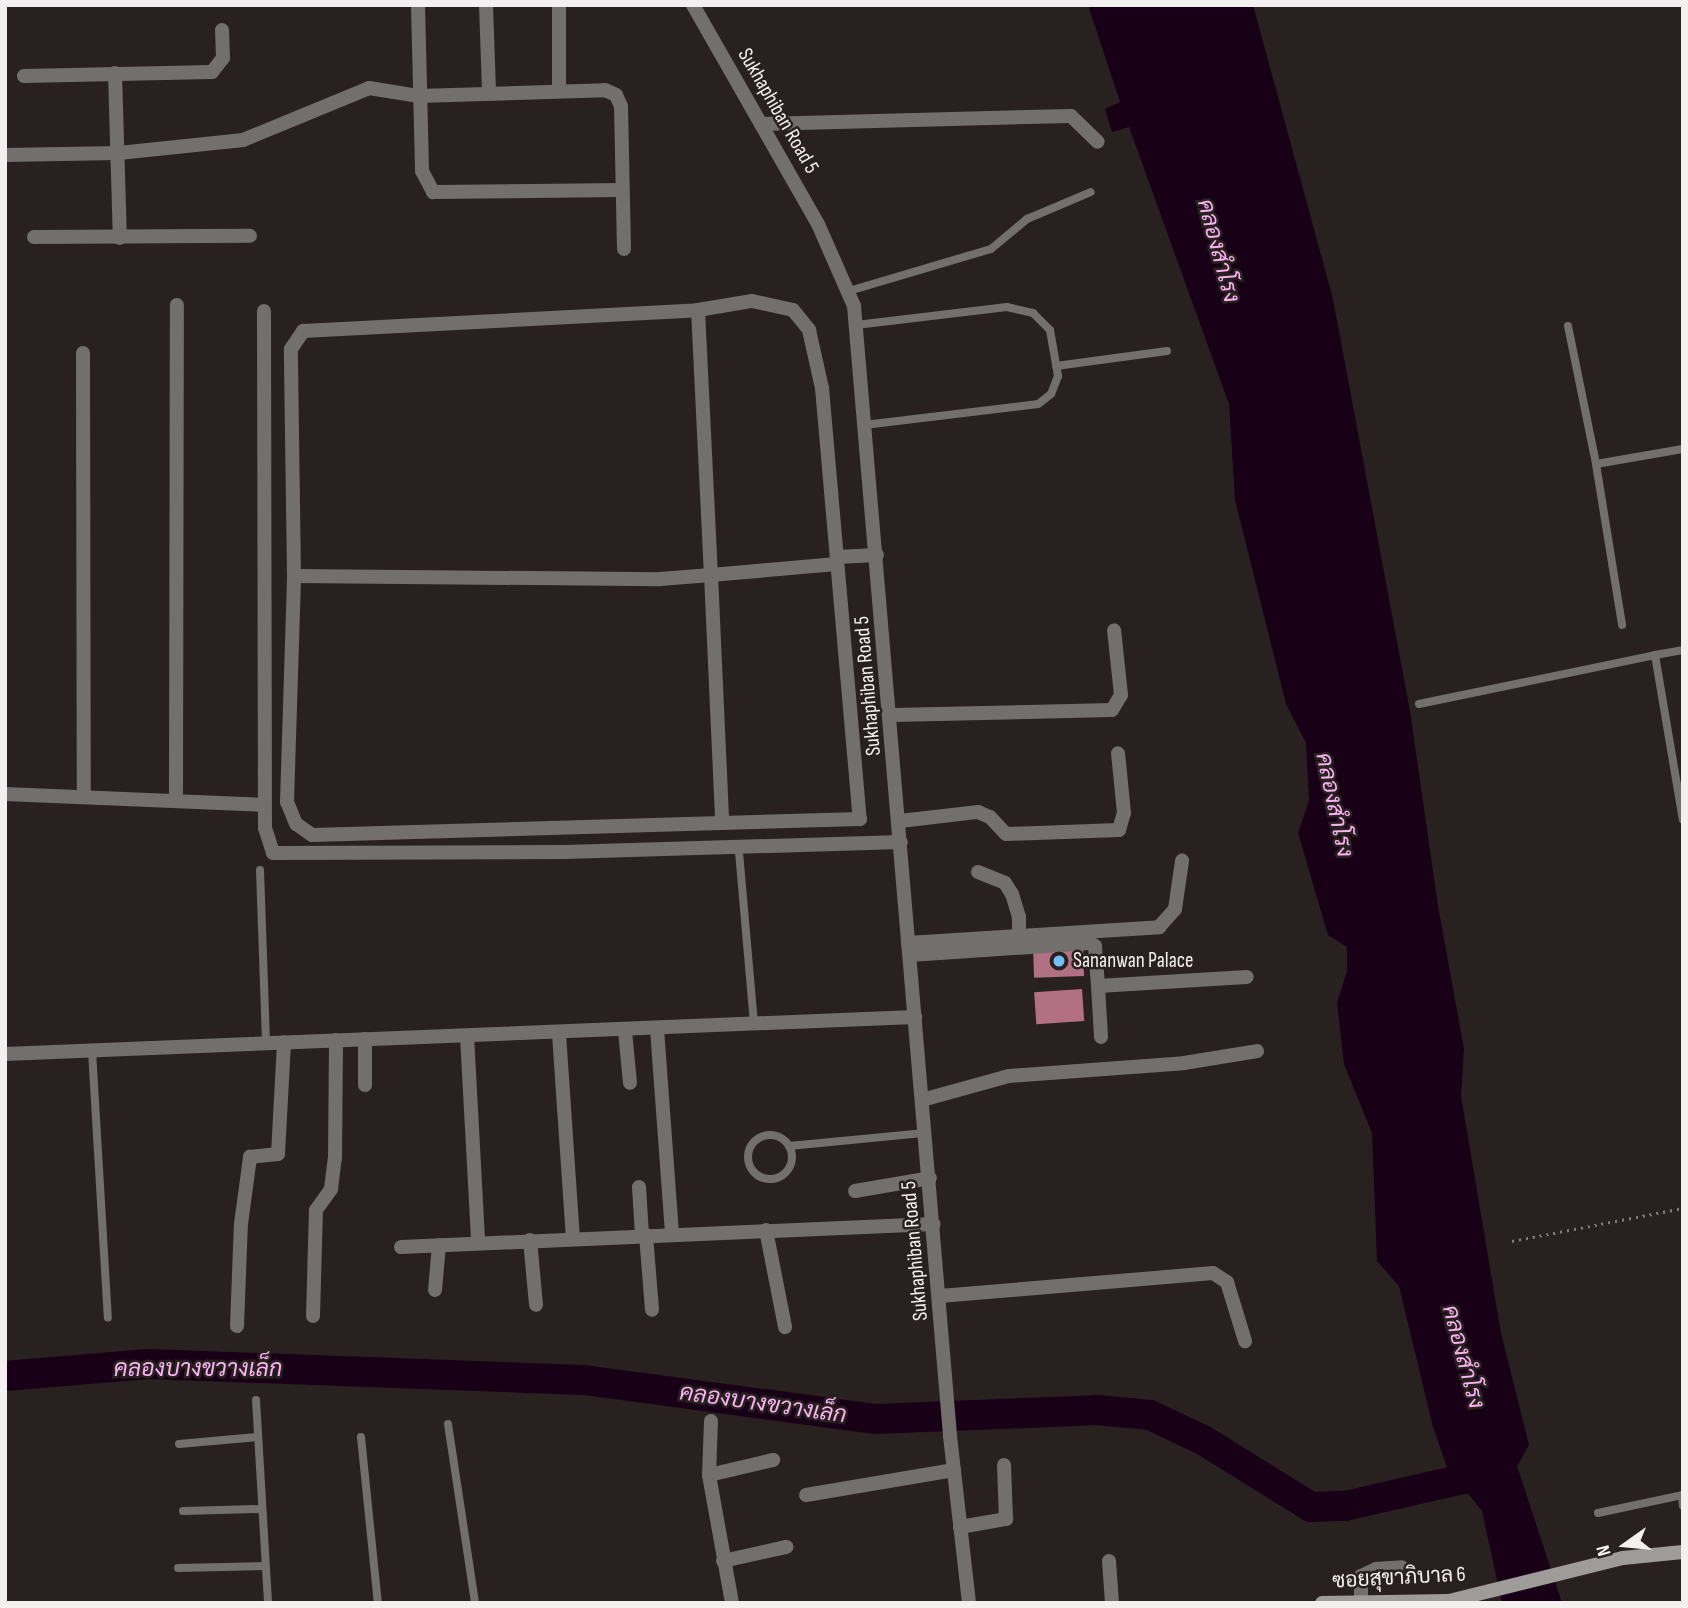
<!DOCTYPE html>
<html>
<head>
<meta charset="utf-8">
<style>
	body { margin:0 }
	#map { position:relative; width:1688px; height:1608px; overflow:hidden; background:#282120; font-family:"Sofia Sans Condensed",Sarabun,sans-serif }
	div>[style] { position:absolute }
	.water>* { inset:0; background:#180017 }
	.river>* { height:30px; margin:-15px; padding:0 15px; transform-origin:15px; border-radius:15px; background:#180017 }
	.building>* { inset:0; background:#b27085; transform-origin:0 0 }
	.path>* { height:2.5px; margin-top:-1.25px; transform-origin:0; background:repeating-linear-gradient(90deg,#827c7b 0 2px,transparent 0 7px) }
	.lane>* { height:8px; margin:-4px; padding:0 4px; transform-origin:4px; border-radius:4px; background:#726f6d }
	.lane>.ring { margin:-4px; padding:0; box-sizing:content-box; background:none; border:8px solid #726f6d; border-radius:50% }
	.street>* { height:14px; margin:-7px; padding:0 7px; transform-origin:7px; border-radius:7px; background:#726f6d }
	.secondary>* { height:14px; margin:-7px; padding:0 7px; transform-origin:7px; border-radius:7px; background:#9f9b98 }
	.dots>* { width:19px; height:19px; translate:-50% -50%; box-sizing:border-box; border:4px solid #282120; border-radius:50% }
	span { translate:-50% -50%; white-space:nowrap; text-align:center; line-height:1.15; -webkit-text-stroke:5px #282120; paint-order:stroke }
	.street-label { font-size:21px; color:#f4f0ef }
	.poi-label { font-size:21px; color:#f4f0ef }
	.left { translate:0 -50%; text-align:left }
	.water-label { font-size:23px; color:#fab2f3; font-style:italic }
	.frame { position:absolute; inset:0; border:7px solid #f4f0ef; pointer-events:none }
	.north { position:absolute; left:1590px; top:1510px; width:70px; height:70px; -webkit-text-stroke:5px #282120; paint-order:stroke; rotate:255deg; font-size:19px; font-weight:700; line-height:28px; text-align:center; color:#f4f0ef }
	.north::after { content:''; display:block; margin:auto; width:24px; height:32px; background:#f4f0ef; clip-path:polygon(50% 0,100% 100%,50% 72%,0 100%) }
</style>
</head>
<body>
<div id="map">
	<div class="water">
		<i style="clip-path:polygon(1088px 5px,1253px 5px,1333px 299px,1410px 711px,1438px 906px,1464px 1049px,1461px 1096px,1501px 1333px,1529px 1445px,1517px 1466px,1562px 1603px,1502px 1603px,1482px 1511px,1447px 1467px,1433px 1427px,1399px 1286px,1377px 1261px,1372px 1133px,1344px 1064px,1337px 1003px,1347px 971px,1347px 947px,1328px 935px,1298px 833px,1309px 800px,1306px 743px,1286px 704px,1235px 500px,1229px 404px,1129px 127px,1112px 132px,1105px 109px,1120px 102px)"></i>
	</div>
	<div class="river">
		<i style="left:5px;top:1376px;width:144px;rotate:-4.8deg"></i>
		<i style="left:149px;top:1364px;width:435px;rotate:2.1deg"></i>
		<i style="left:584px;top:1380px;width:295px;rotate:7.6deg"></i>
		<i style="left:876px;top:1419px;width:221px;rotate:-2.3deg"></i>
		<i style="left:1097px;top:1410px;width:53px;rotate:5.4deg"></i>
		<i style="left:1150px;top:1415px;width:59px;rotate:25.3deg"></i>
		<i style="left:1203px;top:1440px;width:127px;rotate:31.8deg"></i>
		<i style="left:1311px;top:1507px;width:34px;rotate:-2deg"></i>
		<i style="left:1345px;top:1506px;width:153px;rotate:-12.9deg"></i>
	</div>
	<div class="building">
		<i style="left:1083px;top:946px;width:30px;height:50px;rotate:88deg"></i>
		<i style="left:1082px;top:989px;width:32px;height:48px;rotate:86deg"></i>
	</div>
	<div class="path">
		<i style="left:1512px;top:1241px;width:174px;rotate:-10.9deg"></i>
	</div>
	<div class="lane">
		<i style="left:849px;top:291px;width:148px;rotate:-16.5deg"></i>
		<i style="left:991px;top:249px;width:47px;rotate:-39.8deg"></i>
		<i style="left:1027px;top:219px;width:69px;rotate:-22.9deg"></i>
		<i style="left:856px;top:325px;width:152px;rotate:-6.8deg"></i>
		<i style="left:1007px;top:307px;width:27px;rotate:13deg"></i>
		<i style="left:1033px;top:313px;width:24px;rotate:45deg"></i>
		<i style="left:1050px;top:330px;width:47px;rotate:80.1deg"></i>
		<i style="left:1058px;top:376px;width:19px;rotate:111deg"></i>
		<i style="left:1051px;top:394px;width:16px;rotate:142deg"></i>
		<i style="left:1038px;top:404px;width:175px;rotate:173.1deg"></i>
		<i style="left:1568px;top:326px;width:141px;rotate:78.5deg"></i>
		<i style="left:1596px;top:464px;width:88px;rotate:-9.8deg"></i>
		<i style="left:1056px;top:366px;width:112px;rotate:-7.7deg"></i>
		<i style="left:1596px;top:464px;width:163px;rotate:80.8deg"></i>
		<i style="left:1655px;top:655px;width:28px;rotate:-10deg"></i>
		<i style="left:1419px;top:704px;width:241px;rotate:-11.7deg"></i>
		<i style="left:1655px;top:655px;width:167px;rotate:80.4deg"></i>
		<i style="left:739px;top:852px;width:172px;rotate:85deg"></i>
		<i style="left:260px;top:870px;width:173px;rotate:88deg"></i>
		<i style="left:92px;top:1051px;width:267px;rotate:86.6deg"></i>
		<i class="ring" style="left:748px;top:1135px;width:36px;height:36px"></i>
		<i style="left:789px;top:1146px;width:137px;rotate:-5.5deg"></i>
		<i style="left:256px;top:1400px;width:203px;rotate:86.6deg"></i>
		<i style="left:448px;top:1424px;width:181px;rotate:81.4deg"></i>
		<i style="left:361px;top:1437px;width:167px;rotate:84.2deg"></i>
		<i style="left:179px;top:1444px;width:79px;rotate:-5.1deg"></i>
		<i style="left:1682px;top:1495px;width:11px;rotate:85deg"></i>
		<i style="left:183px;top:1511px;width:79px;rotate:-1.5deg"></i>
		<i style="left:1598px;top:1513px;width:87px;rotate:-12deg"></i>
		<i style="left:178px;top:1568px;width:87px;rotate:-1.3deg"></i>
	</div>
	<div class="street">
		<i style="left:418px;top:5px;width:166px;rotate:88.6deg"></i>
		<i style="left:422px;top:171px;width:24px;rotate:62deg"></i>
		<i style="left:433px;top:192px;width:189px;rotate:-0.6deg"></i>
		<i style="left:486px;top:5px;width:88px;rotate:88deg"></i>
		<i style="left:559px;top:5px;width:86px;rotate:90deg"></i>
		<i style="left:693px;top:5px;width:252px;rotate:60.3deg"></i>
		<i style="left:818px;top:224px;width:90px;rotate:66.3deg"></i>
		<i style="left:854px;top:306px;width:1134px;rotate:85.14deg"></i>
		<i style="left:950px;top:1436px;width:168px;rotate:83.5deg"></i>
		<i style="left:115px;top:73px;width:165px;rotate:88.3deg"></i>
		<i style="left:24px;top:76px;width:188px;rotate:-1.2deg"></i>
		<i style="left:212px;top:72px;width:18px;rotate:-52deg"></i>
		<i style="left:223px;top:58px;width:28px;rotate:-92deg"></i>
		<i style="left:761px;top:124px;width:310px;rotate:-1.5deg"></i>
		<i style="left:1071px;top:116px;width:37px;rotate:44deg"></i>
		<i style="left:5px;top:155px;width:114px;rotate:-1deg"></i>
		<i style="left:119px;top:153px;width:125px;rotate:-6deg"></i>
		<i style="left:243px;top:140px;width:136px;rotate:-22.4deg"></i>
		<i style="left:369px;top:88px;width:51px;rotate:9.1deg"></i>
		<i style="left:419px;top:96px;width:186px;rotate:-1.8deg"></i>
		<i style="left:605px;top:90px;width:12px;rotate:24deg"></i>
		<i style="left:616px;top:95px;width:12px;rotate:66deg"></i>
		<i style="left:621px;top:106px;width:143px;rotate:88.8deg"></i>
		<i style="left:34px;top:237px;width:216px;rotate:-0.3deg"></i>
		<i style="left:752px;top:301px;width:42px;rotate:12.4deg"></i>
		<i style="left:793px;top:310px;width:26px;rotate:51deg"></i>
		<i style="left:809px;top:330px;width:59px;rotate:77.4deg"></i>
		<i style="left:822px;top:388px;width:433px;rotate:85deg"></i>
		<i style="left:860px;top:819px;width:548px;rotate:178.33deg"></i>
		<i style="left:312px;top:835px;width:19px;rotate:-145deg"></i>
		<i style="left:296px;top:824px;width:24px;rotate:-112deg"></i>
		<i style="left:287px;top:802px;width:226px;rotate:-88.2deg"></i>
		<i style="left:294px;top:576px;width:227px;rotate:-90.8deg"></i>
		<i style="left:291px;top:349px;width:22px;rotate:-56deg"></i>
		<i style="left:303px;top:331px;width:396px;rotate:-3deg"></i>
		<i style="left:698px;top:310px;width:55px;rotate:-9.5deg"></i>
		<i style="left:698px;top:310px;width:265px;rotate:87.2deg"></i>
		<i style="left:711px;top:575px;width:126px;rotate:-5deg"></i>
		<i style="left:264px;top:311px;width:517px;rotate:89.89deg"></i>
		<i style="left:265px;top:828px;width:26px;rotate:72deg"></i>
		<i style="left:273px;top:853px;width:292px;rotate:-0.2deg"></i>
		<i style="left:565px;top:852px;width:336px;rotate:-1.7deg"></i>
		<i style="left:83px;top:353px;width:443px;rotate:89.9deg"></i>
		<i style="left:837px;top:557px;width:40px;rotate:-2.9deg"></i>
		<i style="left:294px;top:576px;width:366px;rotate:0.5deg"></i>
		<i style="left:660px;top:579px;width:51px;rotate:-4.5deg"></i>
		<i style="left:711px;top:575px;width:245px;rotate:87.4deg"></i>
		<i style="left:892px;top:715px;width:220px;rotate:-1.3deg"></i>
		<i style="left:1112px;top:710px;width:17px;rotate:-59deg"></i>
		<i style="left:1121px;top:695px;width:65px;rotate:-96.1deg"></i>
		<i style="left:5px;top:794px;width:260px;rotate:2.4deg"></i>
		<i style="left:176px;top:801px;width:496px;rotate:-89.9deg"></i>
		<i style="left:900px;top:821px;width:79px;rotate:-6.6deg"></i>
		<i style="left:978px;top:812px;width:13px;rotate:23deg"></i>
		<i style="left:990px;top:817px;width:23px;rotate:47deg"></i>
		<i style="left:1006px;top:834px;width:113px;rotate:-2deg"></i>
		<i style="left:1119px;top:830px;width:18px;rotate:-74deg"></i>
		<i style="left:1124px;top:813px;width:60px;rotate:-95.7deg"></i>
		<i style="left:978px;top:872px;width:29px;rotate:22deg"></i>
		<i style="left:1005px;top:883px;width:13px;rotate:58deg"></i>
		<i style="left:1012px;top:894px;width:24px;rotate:73deg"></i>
		<i style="left:1019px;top:917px;width:20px;rotate:90deg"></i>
		<i style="left:908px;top:943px;width:252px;rotate:-3.6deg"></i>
		<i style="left:1159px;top:927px;width:24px;rotate:-48deg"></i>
		<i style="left:1175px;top:909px;width:49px;rotate:-81.7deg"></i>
		<i style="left:910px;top:955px;width:180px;rotate:-3.8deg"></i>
		<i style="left:1090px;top:943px;width:6px;rotate:31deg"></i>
		<i style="left:1095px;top:946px;width:40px;rotate:85.7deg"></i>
		<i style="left:1098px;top:986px;width:149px;rotate:-3.5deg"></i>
		<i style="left:1098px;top:986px;width:51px;rotate:86.6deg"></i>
		<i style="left:657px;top:1029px;width:205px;rotate:85.8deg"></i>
		<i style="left:625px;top:1031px;width:52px;rotate:84.5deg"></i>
		<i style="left:559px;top:1034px;width:204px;rotate:86.1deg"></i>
		<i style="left:467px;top:1036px;width:206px;rotate:86.9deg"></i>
		<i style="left:365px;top:1039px;width:46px;rotate:90deg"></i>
		<i style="left:5px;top:1054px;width:911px;rotate:-2.33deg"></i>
		<i style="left:922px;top:1100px;width:90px;rotate:-15.4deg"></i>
		<i style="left:1009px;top:1076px;width:175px;rotate:-4.2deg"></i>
		<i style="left:1184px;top:1063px;width:74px;rotate:-9.3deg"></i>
		<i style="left:639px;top:1187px;width:48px;rotate:86.4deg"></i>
		<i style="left:855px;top:1191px;width:76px;rotate:-9.8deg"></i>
		<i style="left:766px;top:1230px;width:99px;rotate:78.9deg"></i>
		<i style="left:646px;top:1235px;width:75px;rotate:85.4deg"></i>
		<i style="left:530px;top:1240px;width:65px;rotate:84.7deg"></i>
		<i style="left:401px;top:1247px;width:533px;rotate:-2.47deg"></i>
		<i style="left:435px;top:1290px;width:45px;rotate:-84.9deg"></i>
		<i style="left:940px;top:1296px;width:274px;rotate:-4.8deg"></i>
		<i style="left:1213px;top:1273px;width:17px;rotate:33deg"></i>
		<i style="left:1227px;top:1282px;width:62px;rotate:73deg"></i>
		<i style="left:313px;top:1316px;width:106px;rotate:-88.4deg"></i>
		<i style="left:316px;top:1210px;width:26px;rotate:-54deg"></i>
		<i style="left:331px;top:1189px;width:31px;rotate:-83deg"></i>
		<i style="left:335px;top:1158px;width:118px;rotate:-89.5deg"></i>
		<i style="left:237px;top:1326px;width:102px;rotate:-87.8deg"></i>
		<i style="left:241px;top:1224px;width:68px;rotate:-82.3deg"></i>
		<i style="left:250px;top:1157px;width:28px;rotate:-6deg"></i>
		<i style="left:278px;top:1154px;width:112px;rotate:-86.9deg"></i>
		<i style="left:711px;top:1421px;width:54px;rotate:92.1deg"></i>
		<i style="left:709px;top:1475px;width:130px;rotate:79.8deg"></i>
		<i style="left:709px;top:1475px;width:66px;rotate:-13.2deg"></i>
		<i style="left:806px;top:1495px;width:150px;rotate:-9.6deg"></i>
		<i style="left:960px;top:1527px;width:47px;rotate:-9.9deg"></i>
		<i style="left:1006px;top:1519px;width:54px;rotate:-92.1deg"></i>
		<i style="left:723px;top:1561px;width:65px;rotate:-12.5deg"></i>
		<i style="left:1109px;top:1561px;width:42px;rotate:85.9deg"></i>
		<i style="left:1361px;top:1602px;width:26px;rotate:-90deg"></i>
		<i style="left:1361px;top:1576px;width:17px;rotate:-25deg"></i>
		<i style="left:1376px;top:1569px;width:26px;rotate:-4deg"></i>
	</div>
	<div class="secondary">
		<i style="left:1322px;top:1603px;width:127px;rotate:-0.9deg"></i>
		<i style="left:1449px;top:1601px;width:179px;rotate:-13.9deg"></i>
		<i style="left:1623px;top:1558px;width:60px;rotate:-5.7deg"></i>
	</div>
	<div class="dots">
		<i style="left:1059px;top:961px;background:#74c0f6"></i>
	</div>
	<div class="street-label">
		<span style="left:778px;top:111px;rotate:60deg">Sukhaphiban Road 5</span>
		<span style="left:868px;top:686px;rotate:-95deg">Sukhaphiban Road 5</span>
		<span style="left:915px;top:1251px;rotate:-95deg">Sukhaphiban Road 5</span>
		<span style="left:1399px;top:1578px;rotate:-3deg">ซอยสุขาภิบาล 6</span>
	</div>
	<div class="poi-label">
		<span class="left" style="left:1073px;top:961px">Sananwan Palace</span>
	</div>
	<div class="water-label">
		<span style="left:1218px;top:251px;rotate:75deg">คลองสำโรง</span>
		<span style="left:1334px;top:805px;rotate:78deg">คลองสำโรง</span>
		<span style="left:1463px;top:1357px;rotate:75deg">คลองสำโรง</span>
		<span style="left:198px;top:1369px">คลองบางขวางเล็ก</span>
		<span style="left:763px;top:1404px;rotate:8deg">คลองบางขวางเล็ก</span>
	</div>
	<div class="frame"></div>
	<div class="north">N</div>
</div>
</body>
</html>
